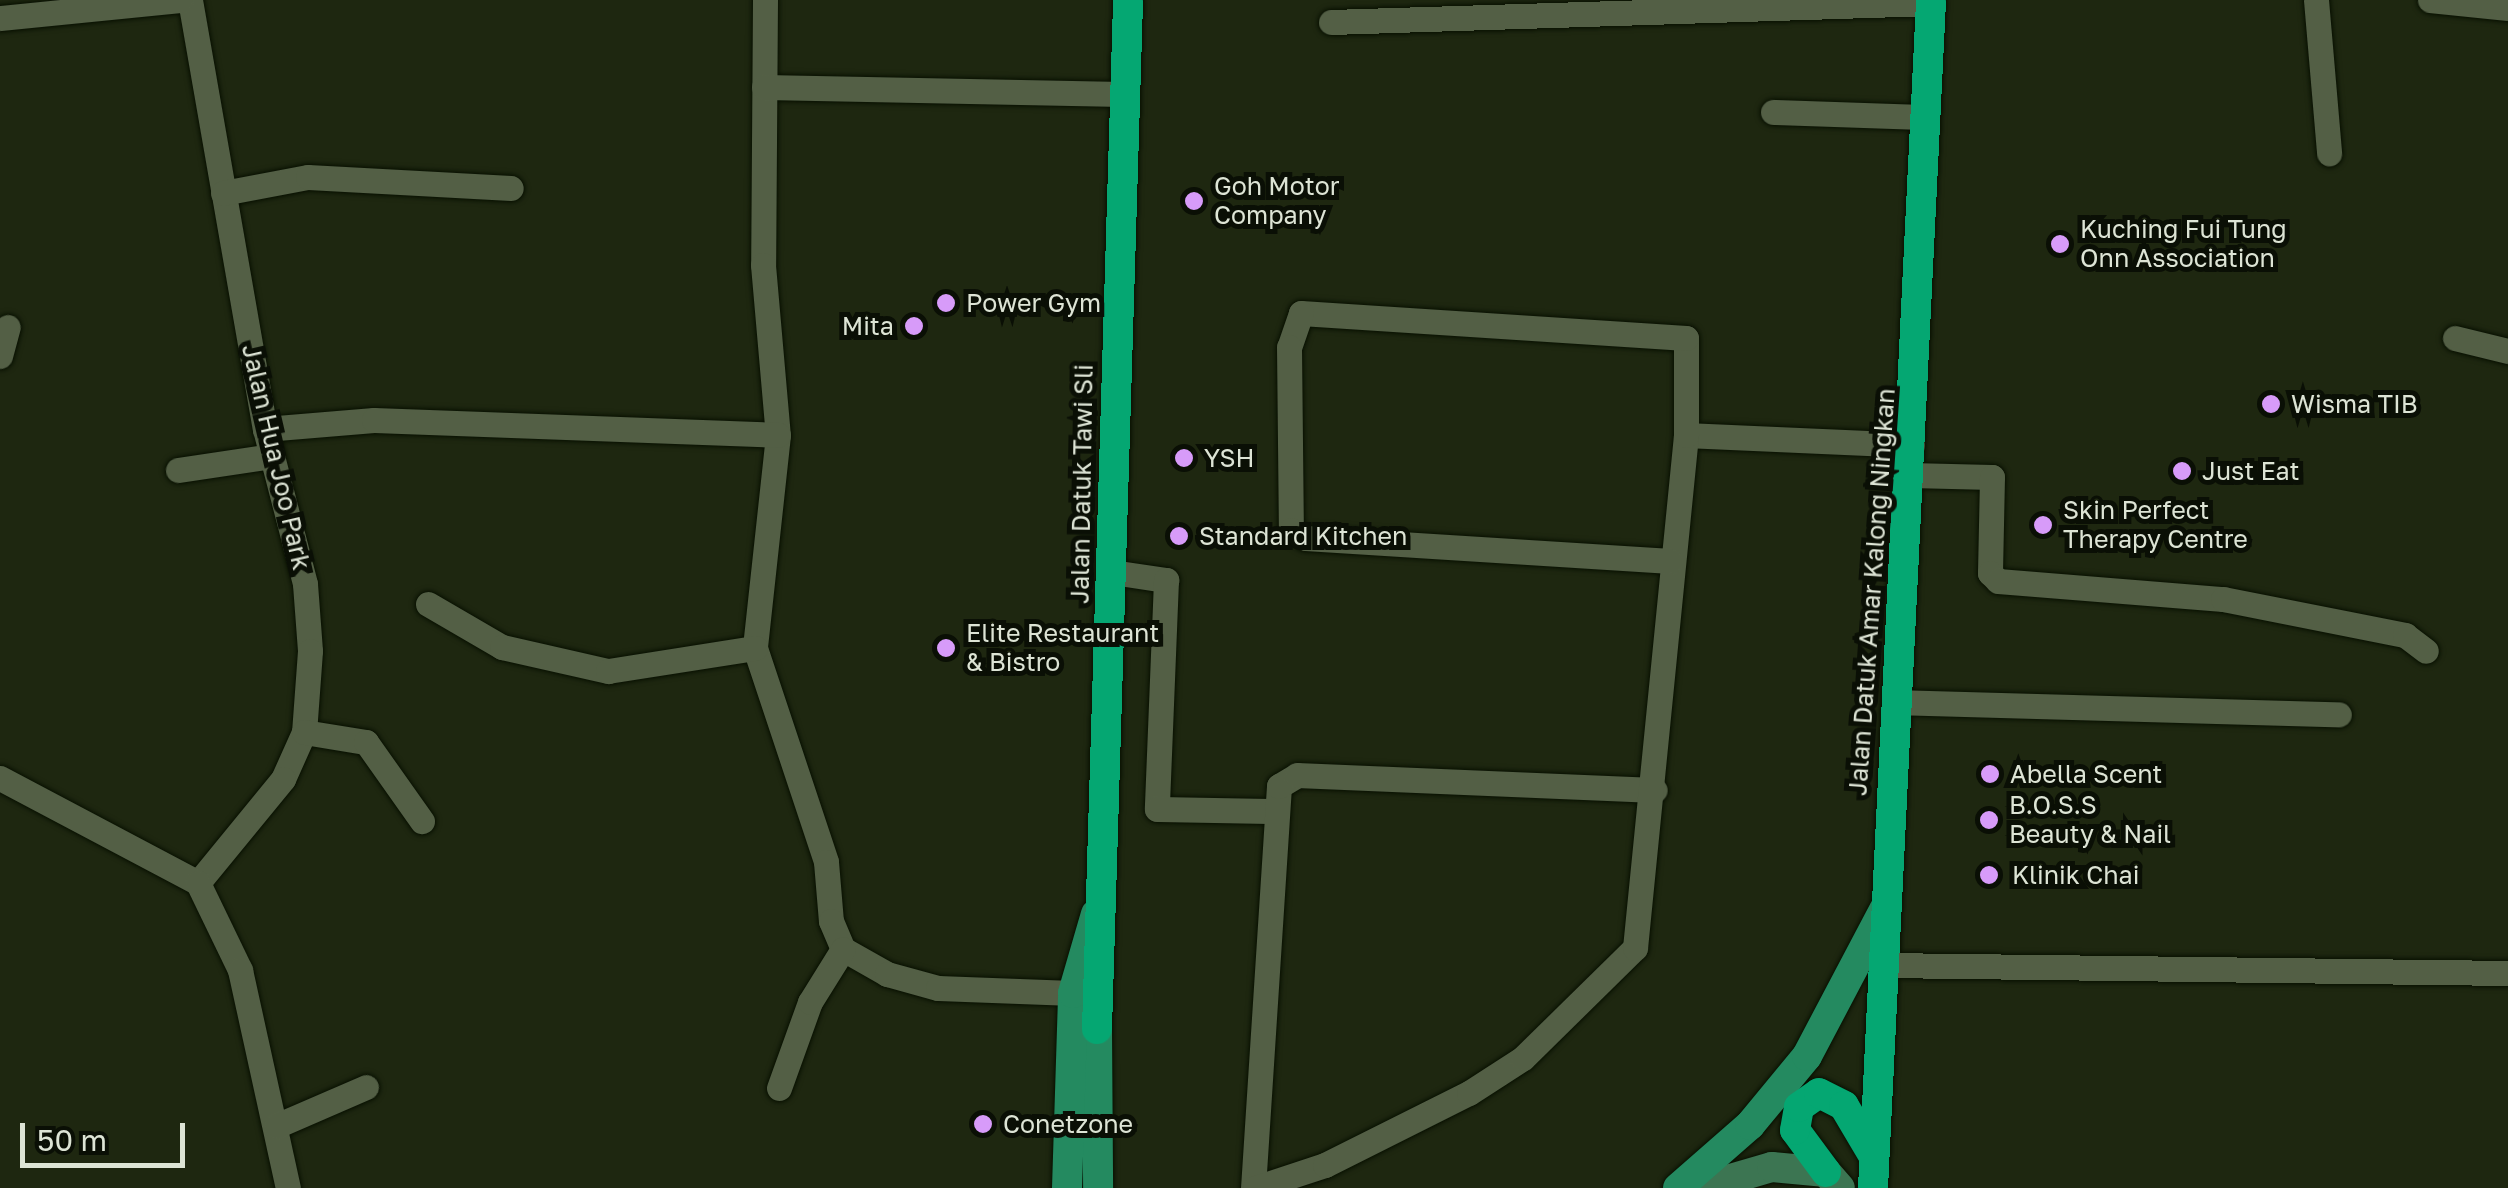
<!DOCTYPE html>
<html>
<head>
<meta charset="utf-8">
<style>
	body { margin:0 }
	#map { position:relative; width:2508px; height:1188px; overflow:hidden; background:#1e2710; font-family:"Golos Text",sans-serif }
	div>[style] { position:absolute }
	.roads { filter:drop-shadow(0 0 2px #081000) drop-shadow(0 0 2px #081000) }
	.street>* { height:25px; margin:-12.5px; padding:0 12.5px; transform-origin:12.5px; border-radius:12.5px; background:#535f45 }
	.secondary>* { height:30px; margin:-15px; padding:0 15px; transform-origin:15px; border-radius:15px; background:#3c7552 }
	.primary>* { height:30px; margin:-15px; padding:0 15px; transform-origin:15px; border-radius:15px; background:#248a60 }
	.highway>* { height:30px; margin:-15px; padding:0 15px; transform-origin:15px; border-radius:15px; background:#05a772 }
	.dots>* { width:28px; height:28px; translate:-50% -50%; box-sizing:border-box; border:5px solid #0a0f05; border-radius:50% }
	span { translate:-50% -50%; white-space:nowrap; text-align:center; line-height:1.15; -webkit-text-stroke:10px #0a0f05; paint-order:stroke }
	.poi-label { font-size:25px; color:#dde4d5 }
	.left { translate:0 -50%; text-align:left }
	.right { translate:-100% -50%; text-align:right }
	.street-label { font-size:25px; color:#dde4d5 }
	.scale { position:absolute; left:20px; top:1123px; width:165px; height:45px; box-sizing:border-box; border:5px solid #dde4d5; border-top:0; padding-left:12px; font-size:30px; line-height:35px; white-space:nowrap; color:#dde4d5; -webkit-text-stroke:8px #0a0f05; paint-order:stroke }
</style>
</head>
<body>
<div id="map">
	<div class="roads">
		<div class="street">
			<i style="left:190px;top:0;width:436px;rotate:80.1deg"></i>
			<i style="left:265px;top:429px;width:160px;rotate:75.5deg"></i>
			<i style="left:305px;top:584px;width:67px;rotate:85.7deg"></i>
			<i style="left:310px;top:651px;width:81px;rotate:94.2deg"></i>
			<i style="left:304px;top:732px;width:51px;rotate:114.1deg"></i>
			<i style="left:283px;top:779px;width:134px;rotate:129.3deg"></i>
			<i style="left:765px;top:0;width:265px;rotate:90.4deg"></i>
			<i style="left:763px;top:265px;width:171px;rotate:85deg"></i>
			<i style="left:778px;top:435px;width:214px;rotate:96.2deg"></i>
			<i style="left:755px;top:648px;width:225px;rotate:71.6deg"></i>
			<i style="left:826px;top:862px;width:59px;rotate:85.2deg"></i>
			<i style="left:831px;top:921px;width:30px;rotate:67deg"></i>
			<i style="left:843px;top:949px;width:51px;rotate:29.6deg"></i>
			<i style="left:887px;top:974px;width:53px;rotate:15.4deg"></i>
			<i style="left:938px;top:988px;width:135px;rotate:2.1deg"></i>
			<i style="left:2316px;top:0;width:154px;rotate:85.1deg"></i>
			<i style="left:2430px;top:0;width:78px;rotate:5.9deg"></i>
			<i style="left:0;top:18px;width:181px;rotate:-5.7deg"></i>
			<i style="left:1331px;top:22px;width:600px;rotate:-1.81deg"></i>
			<i style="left:764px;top:87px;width:359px;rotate:1.1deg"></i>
			<i style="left:1773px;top:112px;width:152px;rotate:1.9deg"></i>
			<i style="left:223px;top:193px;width:86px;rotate:-10.7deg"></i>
			<i style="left:308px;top:177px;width:203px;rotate:3.1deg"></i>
			<i style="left:2455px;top:338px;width:55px;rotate:13.8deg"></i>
			<i style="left:0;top:356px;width:30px;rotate:-75deg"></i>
			<i style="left:265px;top:429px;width:109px;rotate:-4.7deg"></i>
			<i style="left:374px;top:420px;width:404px;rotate:2.1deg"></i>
			<i style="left:1686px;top:435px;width:226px;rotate:2.5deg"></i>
			<i style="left:178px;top:470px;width:95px;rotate:-8.5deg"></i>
			<i style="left:1910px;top:475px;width:82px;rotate:1.4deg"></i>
			<i style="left:1992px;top:477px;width:96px;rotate:91.2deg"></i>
			<i style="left:1990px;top:573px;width:11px;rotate:45deg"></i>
			<i style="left:1998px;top:581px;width:226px;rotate:4.6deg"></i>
			<i style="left:2223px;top:599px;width:186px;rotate:11.2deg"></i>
			<i style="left:2405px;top:635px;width:26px;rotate:37deg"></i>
			<i style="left:1112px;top:572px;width:55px;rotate:8.4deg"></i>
			<i style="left:1166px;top:580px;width:229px;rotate:92.3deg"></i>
			<i style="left:1157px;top:809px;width:114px;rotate:1deg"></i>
			<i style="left:428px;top:604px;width:86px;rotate:30.2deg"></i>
			<i style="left:502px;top:647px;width:109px;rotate:12.8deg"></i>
			<i style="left:608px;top:671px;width:149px;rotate:-8.9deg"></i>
			<i style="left:1896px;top:702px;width:443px;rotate:1.6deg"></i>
			<i style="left:304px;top:732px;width:63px;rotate:9.2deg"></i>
			<i style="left:366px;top:742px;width:97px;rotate:54.7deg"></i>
			<i style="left:0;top:778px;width:224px;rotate:27.9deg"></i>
			<i style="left:198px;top:883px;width:97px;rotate:64.2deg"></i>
			<i style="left:240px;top:970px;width:223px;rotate:77.6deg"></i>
			<i style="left:1882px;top:965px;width:626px;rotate:0.73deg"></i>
			<i style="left:779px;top:1088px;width:91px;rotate:-70.2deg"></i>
			<i style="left:810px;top:1002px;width:62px;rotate:-58.1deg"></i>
			<i style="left:276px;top:1126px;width:98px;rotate:-23.4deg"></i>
			<i style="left:1253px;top:1188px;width:403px;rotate:-86.3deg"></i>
			<i style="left:1279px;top:786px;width:21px;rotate:-31deg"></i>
			<i style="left:1297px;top:775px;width:358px;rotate:2.4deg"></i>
			<i style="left:1255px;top:1188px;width:74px;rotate:-18.2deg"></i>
			<i style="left:1325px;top:1165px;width:161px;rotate:-26.6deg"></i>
			<i style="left:1469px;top:1093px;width:64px;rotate:-32.9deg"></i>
			<i style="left:1523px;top:1058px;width:157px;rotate:-44.5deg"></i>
			<i style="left:1635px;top:948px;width:516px;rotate:-84.32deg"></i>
			<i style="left:1686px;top:435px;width:97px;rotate:-90deg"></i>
			<i style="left:1686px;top:338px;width:386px;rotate:-176.3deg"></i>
			<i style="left:1301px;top:313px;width:36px;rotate:109deg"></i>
			<i style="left:1289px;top:347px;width:183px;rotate:89.4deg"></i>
			<i style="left:1291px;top:530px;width:17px;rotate:28deg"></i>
			<i style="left:1306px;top:538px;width:365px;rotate:3.6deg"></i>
		</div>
		<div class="secondary">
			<i style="left:1700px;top:1188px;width:75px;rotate:-16.3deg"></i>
			<i style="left:1772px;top:1167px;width:54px;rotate:5.3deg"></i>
			<i style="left:1826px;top:1172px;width:21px;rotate:49deg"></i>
		</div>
		<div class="primary">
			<i style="left:1097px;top:1029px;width:159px;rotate:89.6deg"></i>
			<i style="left:1067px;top:1188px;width:195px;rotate:-88.2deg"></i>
			<i style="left:1073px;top:993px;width:82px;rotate:-73.8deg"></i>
			<i style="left:1678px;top:1188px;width:96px;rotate:-41.2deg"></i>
			<i style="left:1750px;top:1125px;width:89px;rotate:-50.4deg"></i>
			<i style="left:1807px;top:1056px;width:165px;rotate:-62.2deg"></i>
		</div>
		<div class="highway">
			<i style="left:1097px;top:1029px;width:1029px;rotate:-88.27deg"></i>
			<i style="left:1826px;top:1172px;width:52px;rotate:-126.4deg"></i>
			<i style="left:1795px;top:1130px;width:23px;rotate:-80deg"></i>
			<i style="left:1799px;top:1107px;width:24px;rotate:-35deg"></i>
			<i style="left:1819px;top:1093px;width:28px;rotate:27deg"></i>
			<i style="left:1844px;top:1106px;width:57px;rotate:59.4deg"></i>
			<i style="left:1873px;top:1188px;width:1189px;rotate:-87.2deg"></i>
		</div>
	</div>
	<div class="dots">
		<i style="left:1194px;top:201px;background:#d79bf9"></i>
		<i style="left:2060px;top:244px;background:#d79bf9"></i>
		<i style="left:946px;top:303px;background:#d79bf9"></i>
		<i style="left:914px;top:326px;background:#d79bf9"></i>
		<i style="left:2271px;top:404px;background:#d79bf9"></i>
		<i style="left:1184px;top:458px;background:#d79bf9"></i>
		<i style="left:2182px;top:471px;background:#d79bf9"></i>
		<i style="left:2043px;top:525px;background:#d79bf9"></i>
		<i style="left:1179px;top:536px;background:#d79bf9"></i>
		<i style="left:946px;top:648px;background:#d79bf9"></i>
		<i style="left:1990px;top:774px;background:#d79bf9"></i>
		<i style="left:1989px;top:820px;background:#d79bf9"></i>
		<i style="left:1989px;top:875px;background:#d79bf9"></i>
		<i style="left:983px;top:1124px;background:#d79bf9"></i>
	</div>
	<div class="poi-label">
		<span class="left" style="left:1214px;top:201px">Goh Motor<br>Company</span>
		<span class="left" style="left:2080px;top:244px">Kuching Fui Tung<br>Onn Association</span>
		<span class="left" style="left:966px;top:303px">Power Gym</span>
		<span class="right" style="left:894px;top:326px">Mita</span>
		<span class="left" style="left:2291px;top:404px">Wisma TIB</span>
		<span class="left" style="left:1204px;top:458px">YSH</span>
		<span class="left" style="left:2202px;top:471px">Just Eat</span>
		<span class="left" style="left:2063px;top:525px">Skin Perfect<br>Therapy Centre</span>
		<span class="left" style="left:1199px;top:536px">Standard Kitchen</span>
		<span class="left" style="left:966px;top:648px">Elite Restaurant<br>&amp; Bistro</span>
		<span class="left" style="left:2010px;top:774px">Abella Scent</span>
		<span class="left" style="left:2009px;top:820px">B.O.S.S<br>Beauty &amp; Nail</span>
		<span class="left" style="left:2012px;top:875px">Klinik Chai</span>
		<span class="left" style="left:1003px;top:1124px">Conetzone</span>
	</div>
	<div class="street-label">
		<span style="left:276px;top:457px;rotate:77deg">Jalan Hua Joo Park</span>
		<span style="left:1082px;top:484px;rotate:-89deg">Jalan Datuk Tawi Sli</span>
		<span style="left:1872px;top:592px;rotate:-86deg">Jalan Datuk Amar Kalong Ningkan</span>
	</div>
	<div class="scale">50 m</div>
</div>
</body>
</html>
